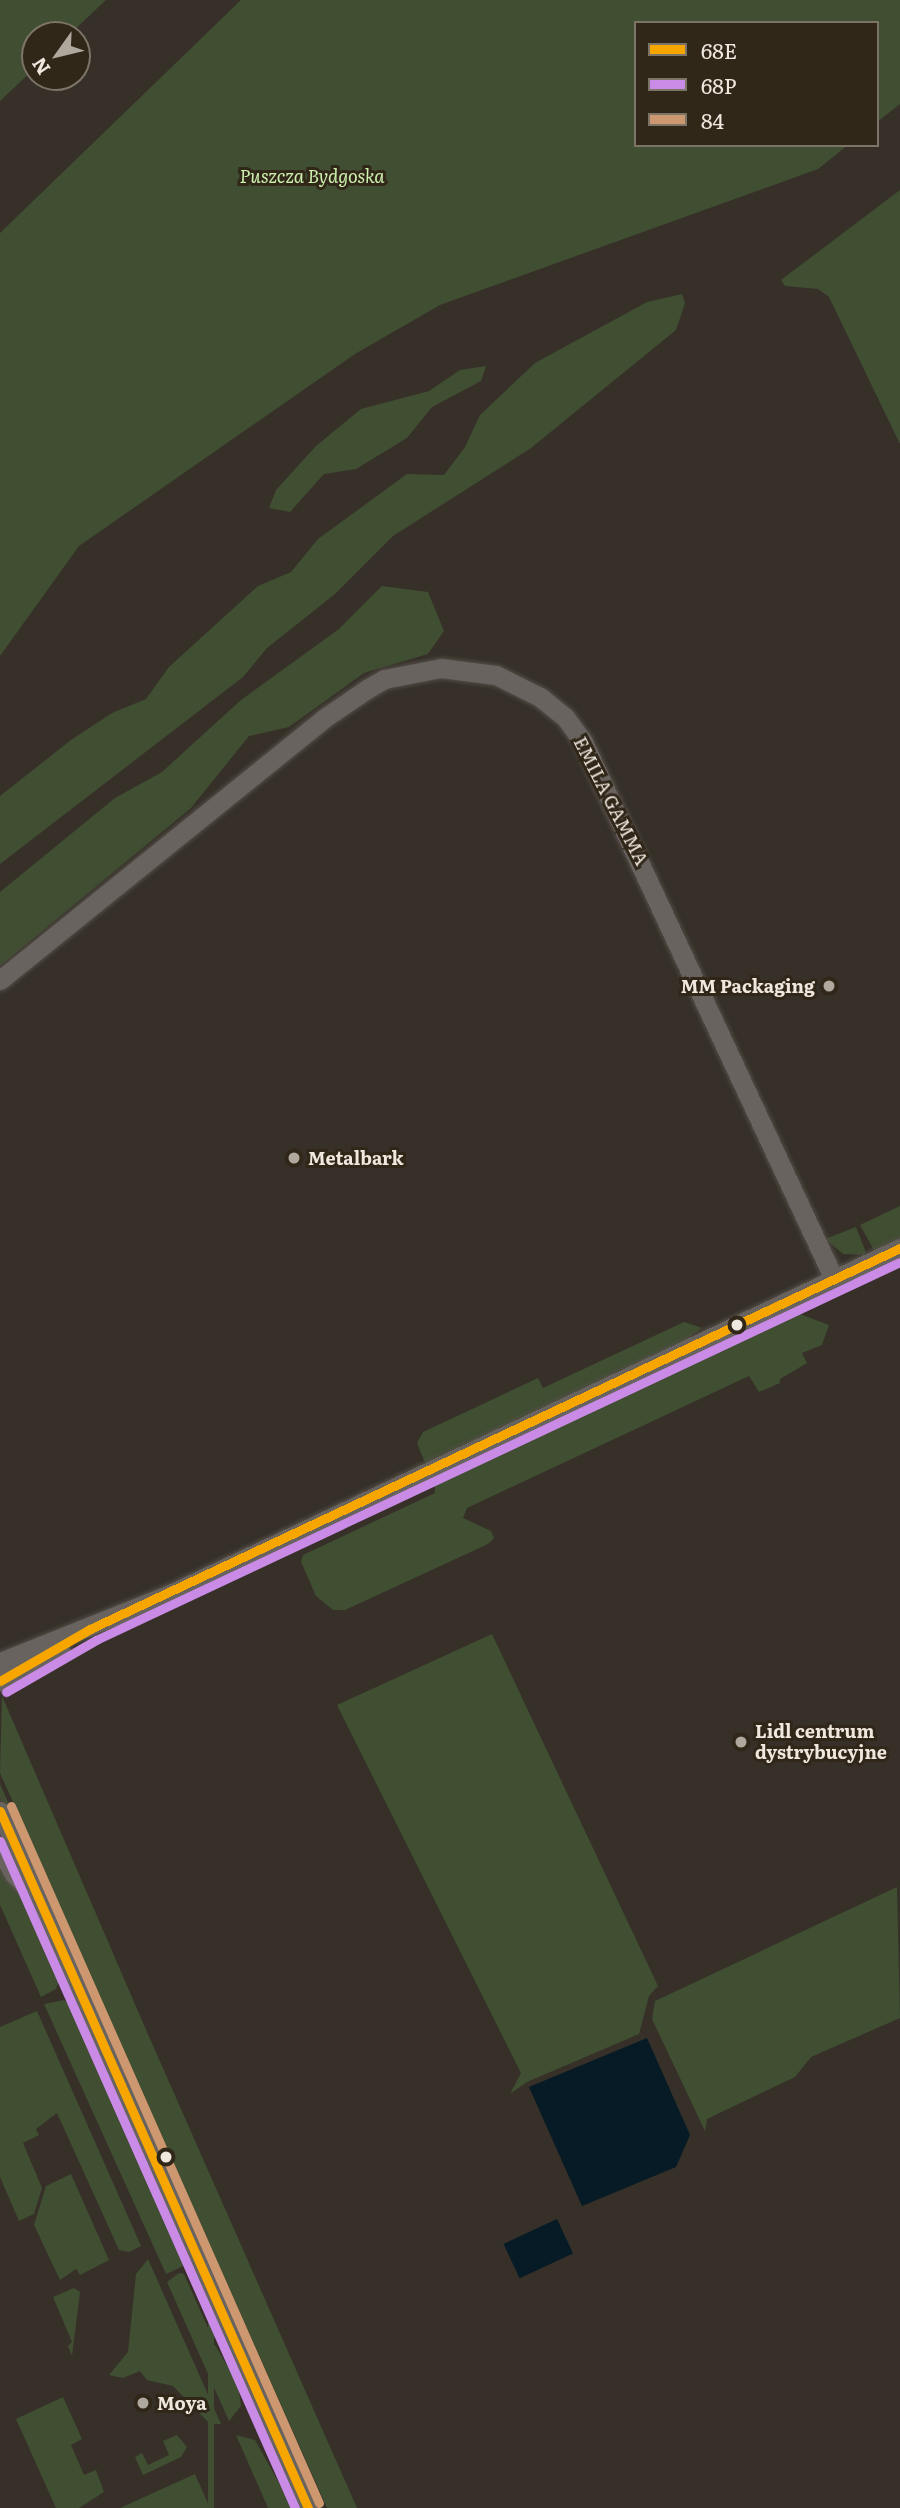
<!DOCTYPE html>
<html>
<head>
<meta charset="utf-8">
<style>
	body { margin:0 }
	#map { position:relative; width:900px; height:2508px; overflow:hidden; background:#363029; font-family:Literata,serif }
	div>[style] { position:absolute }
	.green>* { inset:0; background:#404e32; transform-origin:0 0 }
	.water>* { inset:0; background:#061b25; transform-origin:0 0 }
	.roads { filter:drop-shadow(0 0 2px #534e47) drop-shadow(0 0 2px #534e47) }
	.minor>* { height:19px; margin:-9.5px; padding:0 9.5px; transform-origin:9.5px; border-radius:9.5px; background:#68635e }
	.bus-1>* { height:9px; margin:-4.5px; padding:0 4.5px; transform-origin:4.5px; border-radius:4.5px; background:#f7a600 }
	.bus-2>* { height:9px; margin:-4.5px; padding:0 4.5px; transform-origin:4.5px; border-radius:4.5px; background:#ca8be6 }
	.bus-3>* { height:9px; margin:-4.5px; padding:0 4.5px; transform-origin:4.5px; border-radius:4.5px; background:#cd976f }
	.dots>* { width:19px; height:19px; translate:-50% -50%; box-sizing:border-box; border:4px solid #312719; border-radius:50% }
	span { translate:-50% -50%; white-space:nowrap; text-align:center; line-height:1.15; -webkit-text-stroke:6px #312719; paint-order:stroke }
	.park-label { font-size:18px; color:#cdf1af; font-style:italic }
	.street-label { font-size:18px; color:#efe8df }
	.poi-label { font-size:18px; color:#efe8df; font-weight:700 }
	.right { translate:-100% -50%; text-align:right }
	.left { translate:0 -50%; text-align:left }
	.legend { position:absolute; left:634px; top:21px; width:245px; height:126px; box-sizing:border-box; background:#312719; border:2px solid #7d7468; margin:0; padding:9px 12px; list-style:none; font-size:21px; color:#efe8df }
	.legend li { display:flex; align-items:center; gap:14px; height:35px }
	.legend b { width:35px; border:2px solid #7d7468 }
	.north { position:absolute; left:21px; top:21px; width:70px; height:70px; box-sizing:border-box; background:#312719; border:2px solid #7d7468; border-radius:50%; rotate:236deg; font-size:19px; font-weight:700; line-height:28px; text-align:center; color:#efe8df }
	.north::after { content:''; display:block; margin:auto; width:24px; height:32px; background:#aea89f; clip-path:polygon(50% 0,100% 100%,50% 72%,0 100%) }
</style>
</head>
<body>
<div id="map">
	<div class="green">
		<i style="clip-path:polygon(0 0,106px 0,69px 35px,35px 35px,35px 68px,0 101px)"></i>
		<i style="clip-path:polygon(241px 0,900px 0,900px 104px,877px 122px,877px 23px,636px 23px,636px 145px,848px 145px,818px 169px,440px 305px,355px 354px,79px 546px,0 656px,0 233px)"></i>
		<i style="clip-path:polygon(900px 190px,900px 444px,829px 297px,818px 289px,785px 286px,781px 280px)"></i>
		<i style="clip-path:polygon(682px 294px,685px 303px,676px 330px,531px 448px,393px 536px,335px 594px,267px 648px,243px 677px,0 864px,0 796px,71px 740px,112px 713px,146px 699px,169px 667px,258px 586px,291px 572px,318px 539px,407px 474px,444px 475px,465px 447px,480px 415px,535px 363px,647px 302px)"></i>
		<i style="clip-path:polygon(486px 366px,481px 381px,432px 407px,407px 438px,356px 469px,324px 474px,290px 512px,269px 508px,276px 490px,316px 446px,361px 409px,429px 391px,460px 370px)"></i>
		<i style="clip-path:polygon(382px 586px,428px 592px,444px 631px,428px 654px,364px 673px,289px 727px,249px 736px,191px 808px,0 966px,0 892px,115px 798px,162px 772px,241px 700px,339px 629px)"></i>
		<i style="clip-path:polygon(900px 1206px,900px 1240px,875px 1252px,860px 1225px)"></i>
		<i style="clip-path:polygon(856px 1227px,867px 1255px,843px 1254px,825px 1239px)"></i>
		<i style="clip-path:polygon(792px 1311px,829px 1325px,822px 1345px,802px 1353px,807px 1363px,780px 1379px,780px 1383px,759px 1392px,749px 1376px,467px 1508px,463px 1518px,491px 1531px,494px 1538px,488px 1544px,345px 1610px,333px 1610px,316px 1596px,301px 1562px,303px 1555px,435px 1493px,435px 1478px)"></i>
		<i style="clip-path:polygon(684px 1322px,702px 1328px,676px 1346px,426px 1465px,417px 1443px,423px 1432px,538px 1378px,543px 1388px)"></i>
		<i style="clip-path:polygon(492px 1634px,658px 1986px,649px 1996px,639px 2034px,527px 2082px,510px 2094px,521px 2073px,337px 1705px)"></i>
		<i style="clip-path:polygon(2px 1696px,147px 2032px,357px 2508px,327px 2508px,0 1773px)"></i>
		<i style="clip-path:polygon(0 1784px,156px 2135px,137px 2107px,0 1798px)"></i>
		<i style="clip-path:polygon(0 1857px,62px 1973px,56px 1989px,41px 1997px,0 1905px)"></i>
		<i style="clip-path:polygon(897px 1887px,900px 2018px,811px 2057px,795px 2077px,707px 2119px,705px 2131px,652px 2019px,655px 2001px)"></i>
		<i style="clip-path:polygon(64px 2000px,76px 2007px,190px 2263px,166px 2274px,44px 2004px)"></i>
		<i style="clip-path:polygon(37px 2011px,141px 2246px,129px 2252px,119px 2250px,57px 2113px,36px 2129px,39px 2135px,23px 2143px,42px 2188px,34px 2214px,19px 2221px,0 2177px,0 2027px)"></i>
		<i style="clip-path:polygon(71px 2174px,109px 2260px,80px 2275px,76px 2269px,60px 2280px,34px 2225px,46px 2186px)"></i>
		<i style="clip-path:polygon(148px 2259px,221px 2424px,210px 2424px,173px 2386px,147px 2380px,140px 2371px,123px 2378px,109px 2375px,128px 2352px,136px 2274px)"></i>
		<i style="left:208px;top:2265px;width:6px;height:266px"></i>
		<i style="clip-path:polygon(179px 2273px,184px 2274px,212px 2337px,211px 2346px,215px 2345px,238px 2384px,241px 2406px,229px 2421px,167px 2282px)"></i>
		<i style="clip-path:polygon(74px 2288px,80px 2292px,72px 2356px,68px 2346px,72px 2342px,53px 2297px)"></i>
		<i style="clip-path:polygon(63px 2397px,82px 2439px,71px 2445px,84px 2475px,96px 2470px,104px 2492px,79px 2508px,56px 2508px,16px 2419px)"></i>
		<i style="clip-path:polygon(177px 2435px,187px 2447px,181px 2457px,143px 2475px,135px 2457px,142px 2453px,148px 2465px,169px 2455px,163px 2441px)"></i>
		<i style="clip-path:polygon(236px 2435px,255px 2440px,293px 2508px,268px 2508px)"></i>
		<i style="clip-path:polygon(195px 2474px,210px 2508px,120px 2508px)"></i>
	</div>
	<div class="water">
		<i style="clip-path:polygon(647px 2038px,690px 2135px,676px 2167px,582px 2206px,529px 2087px)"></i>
		<i style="left:557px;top:2219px;width:38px;height:59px;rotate:65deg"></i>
	</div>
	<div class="roads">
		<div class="minor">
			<i style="left:0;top:980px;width:415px;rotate:-38.9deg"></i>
			<i style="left:323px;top:719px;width:53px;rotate:-34.3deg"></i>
			<i style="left:367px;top:689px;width:20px;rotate:-30deg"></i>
			<i style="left:384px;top:679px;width:58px;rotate:-10.9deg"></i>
			<i style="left:441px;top:668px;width:55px;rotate:7.3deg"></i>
			<i style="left:496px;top:675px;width:49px;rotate:26.6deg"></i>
			<i style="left:540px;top:697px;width:32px;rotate:39deg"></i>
			<i style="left:565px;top:717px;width:31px;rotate:54deg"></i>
			<i style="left:583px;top:742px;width:593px;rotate:64.95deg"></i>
			<i style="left:0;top:1662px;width:183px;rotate:-21.8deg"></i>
			<i style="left:170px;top:1594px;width:808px;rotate:-25.36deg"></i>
			<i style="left:0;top:1681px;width:68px;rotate:-28.1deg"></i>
			<i style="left:0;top:1811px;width:762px;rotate:66.16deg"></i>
			<i style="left:0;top:1849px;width:29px;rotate:61deg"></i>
			<i style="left:14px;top:1874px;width:28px;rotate:45deg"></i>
		</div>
	</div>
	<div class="bus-1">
		<i style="left:0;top:1681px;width:104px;rotate:-30deg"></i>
		<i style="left:90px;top:1629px;width:895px;rotate:-25.19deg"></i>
		<i style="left:0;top:1811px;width:762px;rotate:66.16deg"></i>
	</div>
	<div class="bus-2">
		<i style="left:6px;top:1692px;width:104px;rotate:-30deg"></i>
		<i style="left:96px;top:1640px;width:888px;rotate:-25.18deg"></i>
		<i style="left:0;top:1841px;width:729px;rotate:66.14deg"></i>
	</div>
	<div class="bus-3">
		<i style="left:11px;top:1806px;width:762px;rotate:66.16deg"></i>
	</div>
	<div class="dots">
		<i style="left:829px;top:986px;background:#aea89f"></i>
		<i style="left:294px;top:1158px;background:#aea89f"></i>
		<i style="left:737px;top:1325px;background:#efe8df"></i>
		<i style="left:741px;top:1742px;background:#aea89f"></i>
		<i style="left:166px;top:2157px;background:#efe8df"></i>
		<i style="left:143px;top:2403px;background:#aea89f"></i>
	</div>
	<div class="park-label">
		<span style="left:312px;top:176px">Puszcza Bydgoska</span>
	</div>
	<div class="street-label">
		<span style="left:611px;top:801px;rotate:63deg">EMILA GAMMA</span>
	</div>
	<div class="poi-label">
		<span class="right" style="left:815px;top:986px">MM Packaging</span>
		<span class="left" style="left:308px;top:1158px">Metalbark</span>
		<span class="left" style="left:755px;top:1742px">Lidl centrum<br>dystrybucyjne</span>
		<span class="left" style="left:157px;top:2403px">Moya</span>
	</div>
	<ul class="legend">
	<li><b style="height:9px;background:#f7a600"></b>68E</li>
	<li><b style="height:9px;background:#ca8be6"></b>68P</li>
	<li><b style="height:9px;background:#cd976f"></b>84</li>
	</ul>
	<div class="north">N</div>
</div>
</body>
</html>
